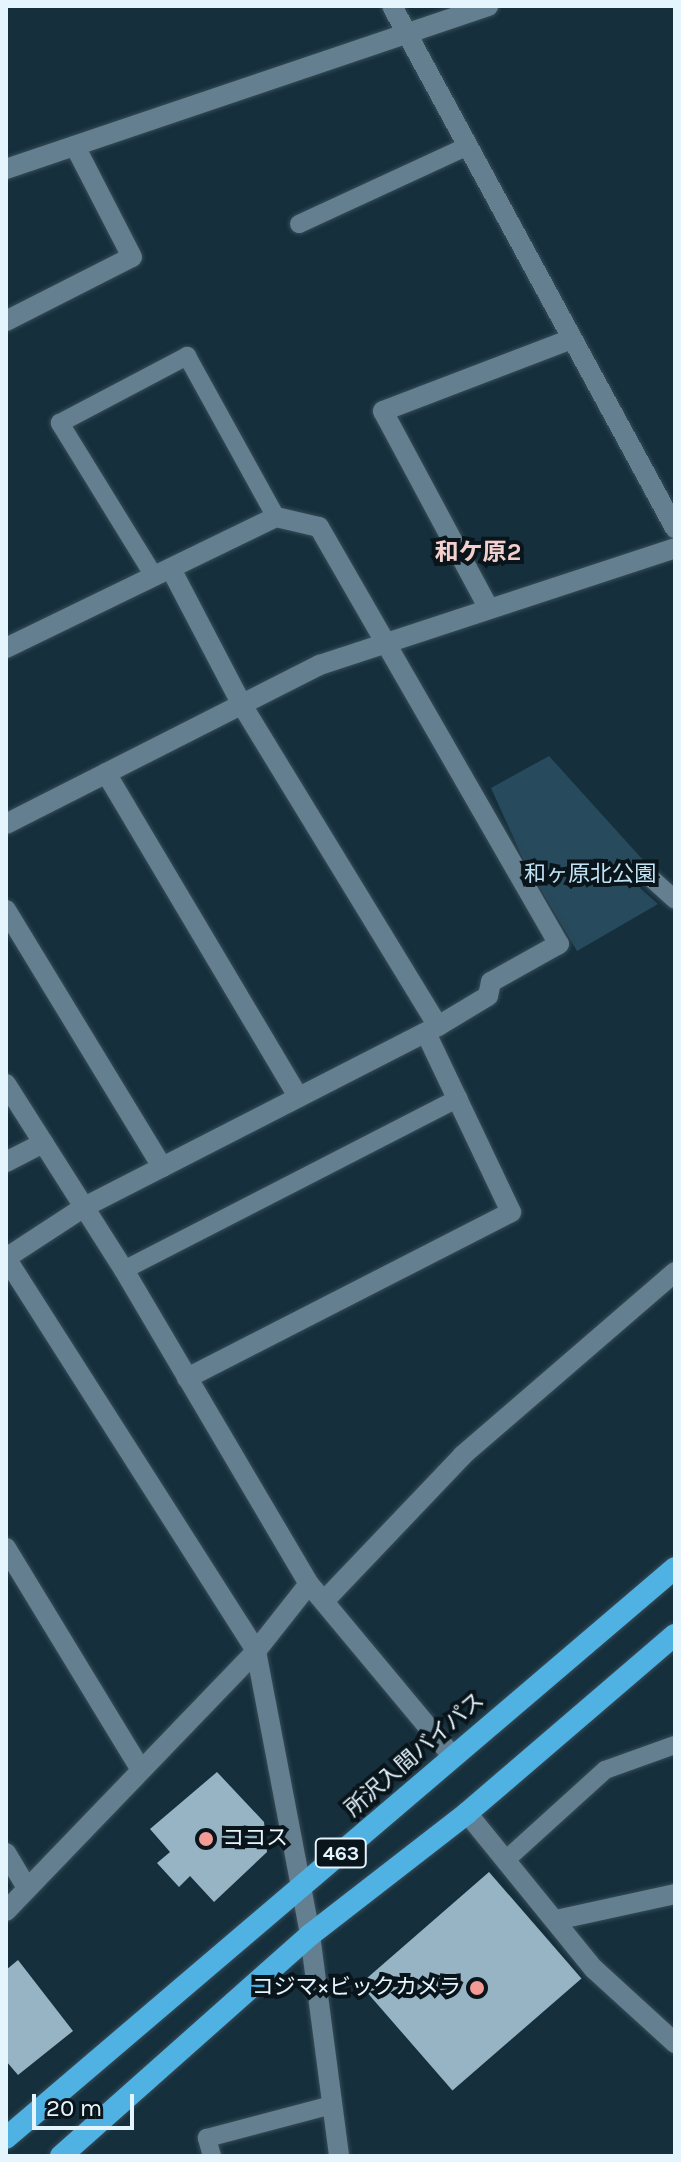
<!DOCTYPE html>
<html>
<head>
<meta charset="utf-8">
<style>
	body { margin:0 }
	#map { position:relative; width:681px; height:2162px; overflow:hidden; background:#152f3c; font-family:Karla,"Noto Sans JP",sans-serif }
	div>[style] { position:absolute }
	.green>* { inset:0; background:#274a5c }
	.building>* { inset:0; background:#97b4c5; transform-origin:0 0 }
	.roads { filter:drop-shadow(0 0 2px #374c58) drop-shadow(0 0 2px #374c58) }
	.service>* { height:18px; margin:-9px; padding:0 9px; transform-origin:9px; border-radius:9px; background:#648090 }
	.minor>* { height:20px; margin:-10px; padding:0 10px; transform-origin:10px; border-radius:10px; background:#648090 }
	.tertiary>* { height:20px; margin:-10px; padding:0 10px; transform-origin:10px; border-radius:10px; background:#648090 }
	.trunk>* { height:22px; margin:-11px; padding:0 11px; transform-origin:11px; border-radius:11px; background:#4fb2e2 }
	.dots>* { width:22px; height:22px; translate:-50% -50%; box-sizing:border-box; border:4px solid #0a151b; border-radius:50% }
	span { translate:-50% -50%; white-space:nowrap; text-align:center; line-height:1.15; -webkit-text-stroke:8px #0a151b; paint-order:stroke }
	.shield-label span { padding:2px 6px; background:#0a151b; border:2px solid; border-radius:6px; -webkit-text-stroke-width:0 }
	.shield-label { font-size:20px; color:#e5f5fe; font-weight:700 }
	.park-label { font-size:22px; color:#c1e3f6 }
	.street-label { font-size:22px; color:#e5f5fe }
	.poi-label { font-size:22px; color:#e5f5fe }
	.left { translate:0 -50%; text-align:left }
	.right { translate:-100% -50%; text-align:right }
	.neighbourhood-label { font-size:24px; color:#f3d0cd; font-weight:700 }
	.frame { position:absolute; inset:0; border:8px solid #e5f5fe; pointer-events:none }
	.scale { position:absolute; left:32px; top:2094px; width:102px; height:36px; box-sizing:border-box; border:4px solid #e5f5fe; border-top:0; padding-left:10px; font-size:24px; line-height:28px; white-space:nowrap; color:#e5f5fe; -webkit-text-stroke:6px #0a151b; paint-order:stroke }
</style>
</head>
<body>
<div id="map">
	<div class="green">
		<i style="clip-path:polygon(549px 756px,653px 871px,640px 888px,658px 904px,577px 951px,524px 861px,491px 788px)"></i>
	</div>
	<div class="building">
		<i style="clip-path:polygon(217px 1772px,264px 1822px,267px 1852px,214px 1902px,190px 1876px,179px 1887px,157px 1863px,170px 1852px,150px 1829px)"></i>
		<i style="left:489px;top:1872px;width:141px;height:171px;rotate:49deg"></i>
		<i style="clip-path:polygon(18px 1960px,73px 2031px,18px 2075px,6px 2061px,6px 1970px)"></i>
	</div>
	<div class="roads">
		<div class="service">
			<i style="left:299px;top:224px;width:186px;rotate:-24.8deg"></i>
			<i style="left:154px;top:576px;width:180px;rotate:-121.6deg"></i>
			<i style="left:60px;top:423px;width:144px;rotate:-27.8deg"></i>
			<i style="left:187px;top:356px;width:184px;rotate:61.1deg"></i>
			<i style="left:652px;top:879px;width:31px;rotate:42deg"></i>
			<i style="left:124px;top:1270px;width:376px;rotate:-27.2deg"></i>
			<i style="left:508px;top:1858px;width:131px;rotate:-42.2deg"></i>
			<i style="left:605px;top:1770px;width:74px;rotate:-19.7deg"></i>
			<i style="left:212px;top:2156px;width:19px;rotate:-106deg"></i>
			<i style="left:207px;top:2138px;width:129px;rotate:-14.8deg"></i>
		</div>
		<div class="minor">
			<i style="left:6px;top:169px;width:509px;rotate:-18.68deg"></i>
			<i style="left:6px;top:321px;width:141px;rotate:-26.9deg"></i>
			<i style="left:132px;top:257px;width:125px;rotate:-117.2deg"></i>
			<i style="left:171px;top:569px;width:153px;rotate:62.4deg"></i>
			<i style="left:242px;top:705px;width:376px;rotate:58.6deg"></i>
			<i style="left:488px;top:607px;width:222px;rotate:-118.2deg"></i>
			<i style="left:383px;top:411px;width:202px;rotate:-20.9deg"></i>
			<i style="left:6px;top:648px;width:300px;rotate:-25.9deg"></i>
			<i style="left:276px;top:517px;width:44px;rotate:13.1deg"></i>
			<i style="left:319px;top:527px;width:481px;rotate:60.1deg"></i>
			<i style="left:559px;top:944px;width:78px;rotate:150.8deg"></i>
			<i style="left:491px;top:982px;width:14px;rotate:102deg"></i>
			<i style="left:488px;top:996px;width:58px;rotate:149deg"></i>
			<i style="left:438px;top:1026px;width:398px;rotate:152.9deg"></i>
			<i style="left:84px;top:1207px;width:93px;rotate:146.8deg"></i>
			<i style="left:106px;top:773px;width:377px;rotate:59.3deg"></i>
			<i style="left:6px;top:824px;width:352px;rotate:-26.9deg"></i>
			<i style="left:320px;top:665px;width:374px;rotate:-18.2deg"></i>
			<i style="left:6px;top:910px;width:301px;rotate:58.7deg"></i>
			<i style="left:6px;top:1084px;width:220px;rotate:57.6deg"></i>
			<i style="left:124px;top:1270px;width:364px;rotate:59.5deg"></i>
			<i style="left:309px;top:1584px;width:225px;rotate:50.2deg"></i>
			<i style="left:6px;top:1162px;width:42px;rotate:-27.2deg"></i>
			<i style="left:6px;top:1258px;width:466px;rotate:57.5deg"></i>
			<i style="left:256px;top:1651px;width:289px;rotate:79.2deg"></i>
			<i style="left:310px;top:1935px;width:223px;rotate:82.5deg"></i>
			<i style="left:187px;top:1378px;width:364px;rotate:-27.1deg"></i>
			<i style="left:511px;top:1212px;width:198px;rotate:-115.4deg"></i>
			<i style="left:6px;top:1548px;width:260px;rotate:58.7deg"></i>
			<i style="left:327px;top:1598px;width:197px;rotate:-46.4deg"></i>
			<i style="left:463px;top:1455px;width:280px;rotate:-40.8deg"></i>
			<i style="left:467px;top:1813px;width:201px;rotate:50.9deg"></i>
			<i style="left:594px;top:1969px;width:110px;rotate:42.4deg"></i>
			<i style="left:6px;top:1853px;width:41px;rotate:59deg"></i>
			<i style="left:6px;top:1911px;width:361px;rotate:-46.1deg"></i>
			<i style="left:256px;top:1651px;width:85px;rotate:-51.7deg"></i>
			<i style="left:556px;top:1920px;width:122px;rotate:-12.3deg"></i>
		</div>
		<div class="tertiary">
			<i style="left:392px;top:6px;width:594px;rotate:61.54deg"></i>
		</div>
		<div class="trunk">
			<i style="left:6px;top:2138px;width:879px;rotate:-40.43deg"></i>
			<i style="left:61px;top:2156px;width:333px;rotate:-41.6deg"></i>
			<i style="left:310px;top:1935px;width:199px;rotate:-37.8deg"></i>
			<i style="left:467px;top:1813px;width:274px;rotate:-40.6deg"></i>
		</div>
	</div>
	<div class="dots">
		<i style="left:206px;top:1839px;background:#f59b96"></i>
		<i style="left:477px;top:1988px;background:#f59b96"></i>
	</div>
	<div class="shield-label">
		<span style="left:341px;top:1853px">463</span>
	</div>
	<div class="park-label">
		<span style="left:590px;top:875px">和ヶ原北公園</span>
	</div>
	<div class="street-label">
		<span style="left:415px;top:1755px;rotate:-41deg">所沢入間バイパス</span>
	</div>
	<div class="poi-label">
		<span class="left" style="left:222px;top:1839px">ココス</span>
		<span class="right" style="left:461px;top:1988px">コジマ×ビックカメラ</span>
	</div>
	<div class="neighbourhood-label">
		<span style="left:478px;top:553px">和ケ原2</span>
	</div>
	<div class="frame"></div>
	<div class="scale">20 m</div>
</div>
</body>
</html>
